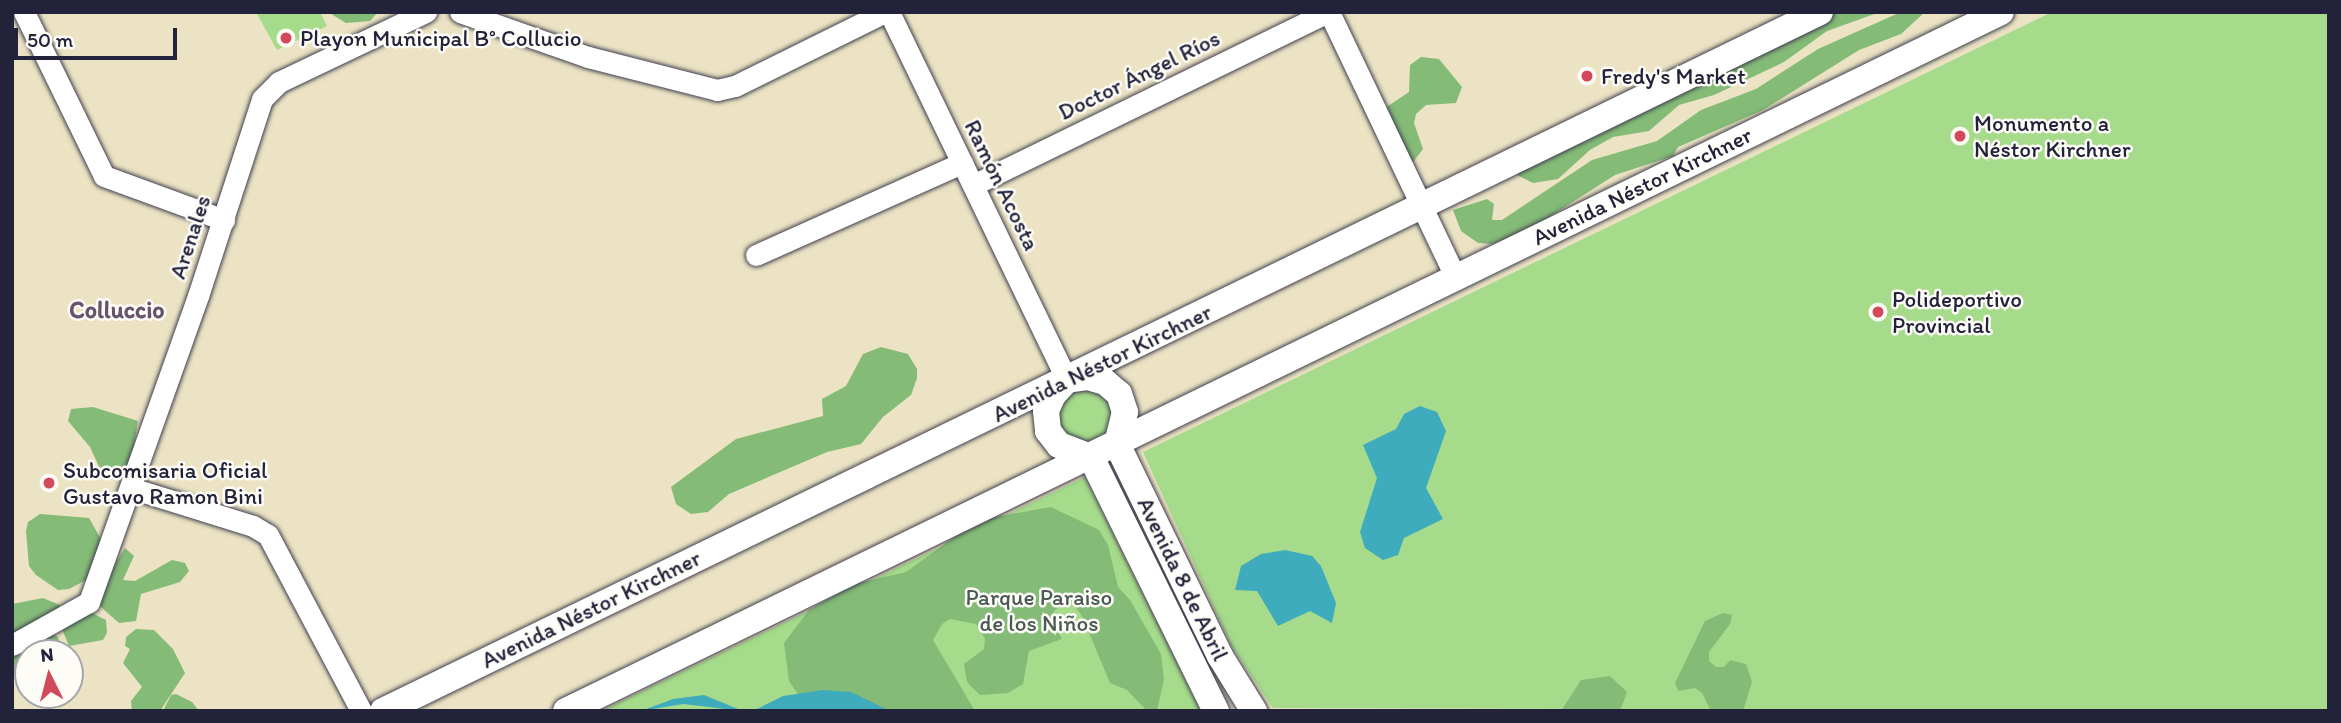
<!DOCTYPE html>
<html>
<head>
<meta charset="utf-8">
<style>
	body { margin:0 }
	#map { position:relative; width:2341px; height:723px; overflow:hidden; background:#ebe3c3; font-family:Itim,sans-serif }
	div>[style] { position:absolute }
	.green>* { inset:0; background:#a6db8b }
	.forest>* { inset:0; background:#84bb77 }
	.water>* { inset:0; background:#3facbd }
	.roads { filter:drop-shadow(0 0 2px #403f4f) drop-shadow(0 0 2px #403f4f) }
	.minor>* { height:21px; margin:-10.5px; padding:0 10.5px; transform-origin:10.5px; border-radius:10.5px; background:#fff }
	.major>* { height:26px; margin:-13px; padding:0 13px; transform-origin:13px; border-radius:13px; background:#fff }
	.dots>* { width:19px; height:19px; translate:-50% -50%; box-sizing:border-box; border:4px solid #fdfcf7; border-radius:50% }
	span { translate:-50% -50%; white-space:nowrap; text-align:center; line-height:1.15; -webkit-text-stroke:5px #fdfcf7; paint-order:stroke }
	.poi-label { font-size:23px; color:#22223b }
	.left { translate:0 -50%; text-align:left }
	.street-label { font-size:23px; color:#22223b }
	.park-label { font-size:23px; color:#4a5a53 }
	.neighbourhood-label { font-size:24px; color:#66546d; font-weight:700 }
	.frame { position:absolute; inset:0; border:14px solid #22223b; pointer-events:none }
	.north { position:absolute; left:14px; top:639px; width:70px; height:70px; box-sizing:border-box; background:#fdfcf7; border:2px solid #a5a5ac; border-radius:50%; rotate:354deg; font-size:19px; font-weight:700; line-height:28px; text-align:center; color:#22223b }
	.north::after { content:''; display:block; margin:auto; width:24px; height:32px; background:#d1495b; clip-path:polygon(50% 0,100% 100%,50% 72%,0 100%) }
	.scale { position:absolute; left:14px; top:28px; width:163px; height:32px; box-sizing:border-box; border:4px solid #22223b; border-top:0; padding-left:9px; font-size:21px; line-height:24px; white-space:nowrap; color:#22223b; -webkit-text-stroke:5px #fdfcf7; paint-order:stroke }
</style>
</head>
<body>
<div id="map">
	<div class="green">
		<i style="clip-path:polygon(256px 12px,320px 12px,327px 26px,277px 50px)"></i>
		<i style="clip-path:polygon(2052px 12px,2329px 12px,2329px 711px,1273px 708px,1231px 645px,1143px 452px)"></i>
		<i style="clip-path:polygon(1073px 386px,1103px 390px,1115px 414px,1104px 440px,1078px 448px,1056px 427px,1062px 395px)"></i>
		<i style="clip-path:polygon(1085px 477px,1201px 711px,601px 711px)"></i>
	</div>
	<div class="forest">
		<i style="clip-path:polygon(328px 12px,378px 12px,370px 21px,346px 23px)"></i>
		<i style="clip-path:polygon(1833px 12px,1880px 12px,1827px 31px,1784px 62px,1714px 95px,1679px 105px,1649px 131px,1613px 137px,1590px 150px,1558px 179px,1533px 183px,1517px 175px,1514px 167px)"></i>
		<i style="clip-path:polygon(1901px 12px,1925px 12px,1901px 34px,1859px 50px,1763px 110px,1678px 147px,1673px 156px,1615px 175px,1524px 233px,1491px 244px,1478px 243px,1461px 231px,1453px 210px,1487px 199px,1494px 204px,1492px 220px,1502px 220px,1592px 160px,1657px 141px,1701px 110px,1756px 89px,1818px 49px)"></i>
		<i style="clip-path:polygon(1421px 57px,1439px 59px,1462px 87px,1456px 103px,1426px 105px,1416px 114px,1414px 123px,1423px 149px,1413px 162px,1408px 161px,1382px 110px,1409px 92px,1410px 65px)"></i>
		<i style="clip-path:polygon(881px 347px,908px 354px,917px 369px,917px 378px,911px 395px,883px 417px,861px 444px,827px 452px,729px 494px,708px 512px,691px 514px,676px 504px,671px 487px,736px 439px,823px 416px,822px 399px,846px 386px,863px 354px)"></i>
		<i style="clip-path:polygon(93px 407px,138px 421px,131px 464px,113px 476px,103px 475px,90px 447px,68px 421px,71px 409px)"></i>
		<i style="clip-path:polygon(1051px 507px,1099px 530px,1108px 545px,1118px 587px,1130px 600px,1161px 654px,1164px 679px,1157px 711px,1146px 710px,1127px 690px,1110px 683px,1082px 616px,1071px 601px,1062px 603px,1050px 616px,1062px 639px,1029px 651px,1023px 684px,1008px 693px,980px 695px,967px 682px,964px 664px,984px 649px,985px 639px,976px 624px,950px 619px,942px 624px,933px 640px,975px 711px,866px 711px,802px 700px,789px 681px,784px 643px,809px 610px,854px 584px,906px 572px,964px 530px,989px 518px)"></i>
		<i style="clip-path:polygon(40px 514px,89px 518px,110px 555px,105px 570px,69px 589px,58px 590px,36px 575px,29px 566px,26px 531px,28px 522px)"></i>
		<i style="clip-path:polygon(125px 548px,134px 556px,123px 580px,135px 581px,172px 560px,185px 563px,189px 571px,180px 582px,141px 594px,136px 621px,119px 623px,93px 600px)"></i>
		<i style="clip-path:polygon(43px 598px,60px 605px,58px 614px,12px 647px,12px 604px)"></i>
		<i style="clip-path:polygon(92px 613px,106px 620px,107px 633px,103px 640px,69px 646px,62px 629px)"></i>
		<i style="clip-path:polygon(1723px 613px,1732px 615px,1730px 624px,1709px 652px,1709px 661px,1716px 667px,1724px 667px,1730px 660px,1746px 664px,1752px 682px,1743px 711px,1711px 711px,1702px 693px,1695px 688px,1678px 691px,1675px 683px,1705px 621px)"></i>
		<i style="clip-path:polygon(136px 629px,154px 630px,173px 649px,185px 673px,160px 711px,132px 711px,131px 701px,142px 687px,123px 663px,130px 649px,125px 646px,126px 637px)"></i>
		<i style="clip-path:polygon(52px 634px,58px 637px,61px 649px,28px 653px,28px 668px,21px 666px,12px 674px,12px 651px,34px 644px,42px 649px,46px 636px)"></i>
		<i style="clip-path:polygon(1610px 676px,1627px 692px,1620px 711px,1561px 711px,1581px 680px)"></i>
		<i style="clip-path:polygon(176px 694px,192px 702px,199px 711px,163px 711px,171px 695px)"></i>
	</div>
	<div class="water">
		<i style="clip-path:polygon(1420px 406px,1437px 412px,1446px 431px,1426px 488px,1443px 519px,1404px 538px,1398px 555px,1383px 560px,1365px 548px,1360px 532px,1377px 478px,1363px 445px,1396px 429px,1404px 414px)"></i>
		<i style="clip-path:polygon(1285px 550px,1312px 556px,1321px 566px,1336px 603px,1332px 623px,1310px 611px,1278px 626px,1257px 591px,1235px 590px,1241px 566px,1261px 554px)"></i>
		<i style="clip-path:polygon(823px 690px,851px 692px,890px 711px,753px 711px,783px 696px)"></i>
		<i style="clip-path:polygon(704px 695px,743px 711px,683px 704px,641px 711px,673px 699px)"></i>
	</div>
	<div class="roads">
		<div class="minor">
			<i style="left:24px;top:12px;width:182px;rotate:64deg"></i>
			<i style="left:104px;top:176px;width:128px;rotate:20.1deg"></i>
			<i style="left:460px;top:12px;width:136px;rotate:19.4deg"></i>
			<i style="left:588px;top:57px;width:133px;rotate:14.3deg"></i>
			<i style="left:717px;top:90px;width:18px;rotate:-13deg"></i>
			<i style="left:735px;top:86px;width:167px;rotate:-26.3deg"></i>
			<i style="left:889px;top:12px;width:409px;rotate:64.2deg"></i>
			<i style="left:1329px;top:12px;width:293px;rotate:64.5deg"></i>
			<i style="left:973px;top:185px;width:395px;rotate:-26deg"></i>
			<i style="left:756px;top:255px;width:226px;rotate:-24.1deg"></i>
			<i style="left:131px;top:488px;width:128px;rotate:17.3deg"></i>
			<i style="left:253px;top:526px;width:17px;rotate:31deg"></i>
			<i style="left:268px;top:535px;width:199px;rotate:62.1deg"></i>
			<i style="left:12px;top:645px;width:88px;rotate:-29.2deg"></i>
			<i style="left:89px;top:602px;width:325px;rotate:-70.4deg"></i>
			<i style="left:198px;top:296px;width:207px;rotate:-72deg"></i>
			<i style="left:262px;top:99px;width:24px;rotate:-45deg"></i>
			<i style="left:279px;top:82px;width:163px;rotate:-25.5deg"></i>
		</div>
		<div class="major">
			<i style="left:1117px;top:444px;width:33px;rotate:-76deg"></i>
			<i style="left:1125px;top:412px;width:19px;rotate:-108deg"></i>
			<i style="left:1119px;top:394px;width:18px;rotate:-139deg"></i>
			<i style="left:1105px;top:382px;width:18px;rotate:-164deg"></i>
			<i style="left:1088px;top:377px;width:21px;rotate:172deg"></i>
			<i style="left:1067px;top:380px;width:21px;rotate:133deg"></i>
			<i style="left:1053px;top:395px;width:17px;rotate:114deg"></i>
			<i style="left:1046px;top:411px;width:20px;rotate:84deg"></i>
			<i style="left:1048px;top:431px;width:18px;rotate:52deg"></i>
			<i style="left:1059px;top:445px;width:34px;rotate:21deg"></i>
			<i style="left:1091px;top:457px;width:283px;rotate:63.8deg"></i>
			<i style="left:1117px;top:444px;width:236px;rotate:64.1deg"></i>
			<i style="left:1220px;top:656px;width:65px;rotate:58.3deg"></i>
			<i style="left:383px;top:711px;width:1598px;rotate:-25.94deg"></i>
			<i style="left:566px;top:711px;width:1596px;rotate:-25.97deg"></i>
		</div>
	</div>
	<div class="dots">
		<i style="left:286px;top:38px;background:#d1495b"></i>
		<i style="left:1587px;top:76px;background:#d1495b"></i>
		<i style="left:1960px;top:136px;background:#d1495b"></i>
		<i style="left:1878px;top:312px;background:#d1495b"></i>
		<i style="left:49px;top:483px;background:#d1495b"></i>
	</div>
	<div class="poi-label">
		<span class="left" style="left:300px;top:38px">Playon Municipal B° Collucio</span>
		<span class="left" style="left:1601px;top:76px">Fredy's Market</span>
		<span class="left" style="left:1974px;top:136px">Monumento a<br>Néstor Kirchner</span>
		<span class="left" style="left:1892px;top:312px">Polideportivo<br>Provincial</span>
		<span class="left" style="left:63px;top:483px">Subcomisaria Oficial<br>Gustavo Ramon Bini</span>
	</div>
	<div class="street-label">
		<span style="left:1139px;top:75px;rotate:-26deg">Doctor Ángel Ríos</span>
		<span style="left:1002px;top:185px;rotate:64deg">Ramón Acosta</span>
		<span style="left:1642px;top:186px;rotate:-26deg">Avenida Néstor Kirchner</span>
		<span style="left:190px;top:237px;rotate:-72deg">Arenales</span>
		<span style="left:1102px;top:363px;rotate:-26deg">Avenida Néstor Kirchner</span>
		<span style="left:1183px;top:579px;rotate:64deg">Avenida 8 de Abril</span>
		<span style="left:591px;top:609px;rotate:-26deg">Avenida Néstor Kirchner</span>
	</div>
	<div class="park-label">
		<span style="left:1039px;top:610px">Parque Paraiso<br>de los Niños</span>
	</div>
	<div class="neighbourhood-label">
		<span style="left:117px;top:310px">Colluccio</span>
	</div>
	<div class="frame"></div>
	<div class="north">N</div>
	<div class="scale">50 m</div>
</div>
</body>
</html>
